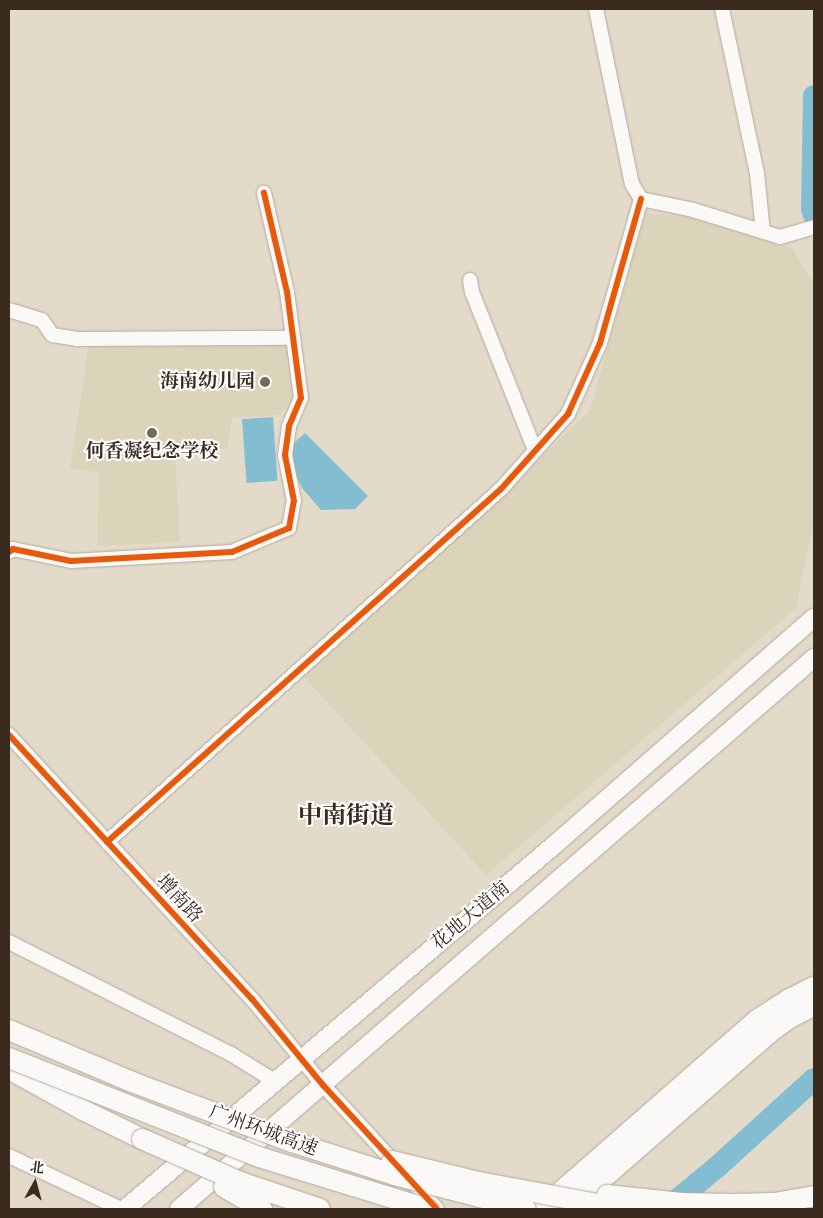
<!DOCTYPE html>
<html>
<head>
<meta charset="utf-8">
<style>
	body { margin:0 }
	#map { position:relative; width:823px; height:1218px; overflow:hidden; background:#e4dac9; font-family:"IM FELL DW Pica","Noto Serif SC",serif }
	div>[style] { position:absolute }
	.built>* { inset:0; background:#dbd4ba }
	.water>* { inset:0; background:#83bdd2; transform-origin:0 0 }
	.river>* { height:22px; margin:-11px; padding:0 11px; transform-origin:11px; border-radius:11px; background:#83bdd2 }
	.roads { filter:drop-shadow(0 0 1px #b2aa9e) drop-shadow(0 0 1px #b2aa9e) }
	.minor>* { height:14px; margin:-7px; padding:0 7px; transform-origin:7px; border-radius:7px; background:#fbf9f7 }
	.major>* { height:18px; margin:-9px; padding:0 9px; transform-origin:9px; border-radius:9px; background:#fbf9f7 }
	.highway>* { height:20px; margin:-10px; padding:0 10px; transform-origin:10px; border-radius:10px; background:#fbf9f7 }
	.bridges { filter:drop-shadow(0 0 1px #b2aa9e) drop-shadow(0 0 1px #b2aa9e) }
	.highway-bridge>* { height:20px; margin:-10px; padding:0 10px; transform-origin:10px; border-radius:10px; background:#fbf9f7 }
	.cycleway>* { height:6px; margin:-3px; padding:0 3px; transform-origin:3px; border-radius:3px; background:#e8590c }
	.dots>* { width:14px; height:14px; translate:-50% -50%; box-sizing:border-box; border:2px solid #fff; border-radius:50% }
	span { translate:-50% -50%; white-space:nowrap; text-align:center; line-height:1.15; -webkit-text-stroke:4px #fff; paint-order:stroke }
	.poi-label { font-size:19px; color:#3b2a1e; font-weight:700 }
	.right { translate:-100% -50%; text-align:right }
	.street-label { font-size:19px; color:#3b2a1e }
	.district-label { font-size:24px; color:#3b2a1e; font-weight:700 }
	.frame { position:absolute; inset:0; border:10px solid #3b2a1e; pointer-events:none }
	.north { position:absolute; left:10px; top:1158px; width:50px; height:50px; -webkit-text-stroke:4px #fff; paint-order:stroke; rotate:7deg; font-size:14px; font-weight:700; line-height:20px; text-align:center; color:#3b2a1e }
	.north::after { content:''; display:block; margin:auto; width:18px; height:22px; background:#3b2a1e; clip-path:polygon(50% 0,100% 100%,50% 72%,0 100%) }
</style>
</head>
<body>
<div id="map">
	<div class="built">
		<i style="clip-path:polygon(646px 213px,687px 217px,793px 249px,814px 284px,814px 521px,796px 608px,486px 875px,302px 675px,481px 516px,590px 410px)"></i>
		<i style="clip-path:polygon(89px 343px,288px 343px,287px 369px,295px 396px,280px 415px,232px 418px,227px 448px,175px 458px,180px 542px,97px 546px,99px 472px,70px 469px)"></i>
	</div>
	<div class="water">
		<i style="left:273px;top:417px;width:64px;height:31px;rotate:86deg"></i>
		<i style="clip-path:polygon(305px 433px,368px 496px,355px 509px,321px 510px,302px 488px,295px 473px,292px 445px)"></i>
	</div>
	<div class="river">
		<i style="left:814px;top:96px;width:113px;rotate:91deg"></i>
		<i style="left:812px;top:209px;width:6px;rotate:72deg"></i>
		<i style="left:666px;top:1209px;width:66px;rotate:-39.5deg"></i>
		<i style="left:717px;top:1167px;width:131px;rotate:-42.2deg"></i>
	</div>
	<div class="roads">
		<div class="minor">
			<i style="left:596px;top:9px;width:179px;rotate:78.4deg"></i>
			<i style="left:632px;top:184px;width:17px;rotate:59deg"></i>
			<i style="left:641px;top:199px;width:53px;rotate:11.9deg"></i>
			<i style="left:693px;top:210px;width:91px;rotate:17.2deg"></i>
			<i style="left:780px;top:237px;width:35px;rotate:-16deg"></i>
			<i style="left:722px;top:9px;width:168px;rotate:78deg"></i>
			<i style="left:757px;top:173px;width:59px;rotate:84.2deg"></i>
			<i style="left:470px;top:280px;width:12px;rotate:81deg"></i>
			<i style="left:472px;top:292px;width:170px;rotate:68.3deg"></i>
			<i style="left:9px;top:310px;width:34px;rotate:17deg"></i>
			<i style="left:42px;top:320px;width:18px;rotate:56deg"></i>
			<i style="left:52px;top:335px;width:25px;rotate:9deg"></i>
			<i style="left:77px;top:339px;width:216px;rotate:-0.3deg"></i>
			<i style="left:9px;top:552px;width:5px;rotate:-37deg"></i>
			<i style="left:13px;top:549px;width:59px;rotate:11.7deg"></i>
			<i style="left:71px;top:561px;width:161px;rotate:-3.2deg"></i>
			<i style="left:232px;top:552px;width:62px;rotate:-22.8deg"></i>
			<i style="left:289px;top:528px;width:27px;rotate:-80deg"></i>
			<i style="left:294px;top:501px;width:47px;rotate:-101.1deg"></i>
			<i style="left:285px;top:455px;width:29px;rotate:-82deg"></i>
			<i style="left:289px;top:426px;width:30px;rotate:-67deg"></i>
			<i style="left:301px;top:398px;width:107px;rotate:-97.5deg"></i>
			<i style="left:287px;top:292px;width:102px;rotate:-103.1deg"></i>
			<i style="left:9px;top:735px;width:359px;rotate:47.4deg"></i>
			<i style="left:252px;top:999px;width:112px;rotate:50.5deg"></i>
			<i style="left:323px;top:1085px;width:168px;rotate:47.4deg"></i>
			<i style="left:107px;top:842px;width:529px;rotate:-41.86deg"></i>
			<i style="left:501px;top:489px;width:101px;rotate:-48.2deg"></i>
			<i style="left:568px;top:414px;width:78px;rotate:-65.7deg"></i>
			<i style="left:600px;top:343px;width:150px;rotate:-74.1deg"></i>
			<i style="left:9px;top:942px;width:249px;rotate:26.8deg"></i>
			<i style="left:231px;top:1054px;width:53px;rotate:31.9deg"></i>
			<i style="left:9px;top:1156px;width:124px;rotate:25.3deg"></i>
		</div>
		<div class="major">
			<i style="left:125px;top:1209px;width:560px;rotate:-40.29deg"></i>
			<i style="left:552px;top:847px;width:348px;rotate:-41.2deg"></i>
			<i style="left:179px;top:1209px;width:841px;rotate:-40.95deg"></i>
		</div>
		<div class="highway">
			<i style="left:9px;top:1069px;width:85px;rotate:29deg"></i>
			<i style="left:83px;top:1110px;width:66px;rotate:26.2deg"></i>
			<i style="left:541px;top:1209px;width:287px;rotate:-41.2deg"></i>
			<i style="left:757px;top:1020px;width:37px;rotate:-33deg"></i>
			<i style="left:788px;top:1000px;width:29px;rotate:-27deg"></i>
			<i style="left:568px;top:1209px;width:267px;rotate:-41.2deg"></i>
			<i style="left:769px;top:1033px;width:26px;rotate:-36deg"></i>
			<i style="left:790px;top:1018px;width:27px;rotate:-28deg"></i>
		</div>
	</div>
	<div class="bridges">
		<div class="highway-bridge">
			<i style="left:9px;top:1030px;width:134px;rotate:22.9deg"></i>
			<i style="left:132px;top:1082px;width:171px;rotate:20.6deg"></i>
			<i style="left:292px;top:1142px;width:108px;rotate:17.8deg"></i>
			<i style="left:395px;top:1175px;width:135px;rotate:14.5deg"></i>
			<i style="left:9px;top:1058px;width:269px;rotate:21.6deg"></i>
			<i style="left:259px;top:1157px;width:177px;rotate:17.1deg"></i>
			<i style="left:142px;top:1139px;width:107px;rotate:23.7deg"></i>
			<i style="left:240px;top:1182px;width:84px;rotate:18.6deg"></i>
			<i style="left:392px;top:1161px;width:89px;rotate:13.6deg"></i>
			<i style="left:479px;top:1182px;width:148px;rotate:10.5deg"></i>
			<i style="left:224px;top:1187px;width:44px;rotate:30.1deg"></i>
			<i style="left:607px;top:1195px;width:75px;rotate:6.1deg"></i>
			<i style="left:682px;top:1203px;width:51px;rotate:1.1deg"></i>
			<i style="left:733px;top:1204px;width:42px;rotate:-1.4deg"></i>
			<i style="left:775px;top:1203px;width:40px;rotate:-10deg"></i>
		</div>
	</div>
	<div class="cycleway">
		<i style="left:9px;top:552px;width:5px;rotate:-37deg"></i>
		<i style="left:13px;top:549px;width:59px;rotate:11.7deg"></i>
		<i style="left:71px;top:561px;width:161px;rotate:-3.2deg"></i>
		<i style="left:232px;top:552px;width:62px;rotate:-22.8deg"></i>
		<i style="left:289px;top:528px;width:27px;rotate:-80deg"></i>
		<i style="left:294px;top:501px;width:47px;rotate:-101.1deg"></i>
		<i style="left:285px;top:455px;width:29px;rotate:-82deg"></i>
		<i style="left:289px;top:426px;width:30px;rotate:-67deg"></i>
		<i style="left:301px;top:398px;width:107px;rotate:-97.5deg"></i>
		<i style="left:287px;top:292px;width:102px;rotate:-103.1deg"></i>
		<i style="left:9px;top:735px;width:359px;rotate:47.4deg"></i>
		<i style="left:252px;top:999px;width:112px;rotate:50.5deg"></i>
		<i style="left:323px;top:1085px;width:168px;rotate:47.4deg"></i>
		<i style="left:107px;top:842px;width:529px;rotate:-41.86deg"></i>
		<i style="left:501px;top:489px;width:101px;rotate:-48.2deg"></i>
		<i style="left:568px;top:414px;width:78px;rotate:-65.7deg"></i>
		<i style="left:600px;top:343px;width:150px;rotate:-74.1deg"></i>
	</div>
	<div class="dots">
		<i style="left:265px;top:382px;background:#76685a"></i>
		<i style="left:152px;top:433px;background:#76685a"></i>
	</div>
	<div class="poi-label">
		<span class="right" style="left:255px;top:382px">海南幼儿园</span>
		<span style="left:152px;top:452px">何香凝纪念学校</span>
	</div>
	<div class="street-label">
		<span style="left:179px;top:899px;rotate:47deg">增南路</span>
		<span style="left:471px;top:916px;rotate:-40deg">花地大道南</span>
		<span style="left:263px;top:1131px;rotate:20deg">广州环城高速</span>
	</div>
	<div class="district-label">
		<span style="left:346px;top:817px">中南街道</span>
	</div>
	<div class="frame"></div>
	<div class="north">北</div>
</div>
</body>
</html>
